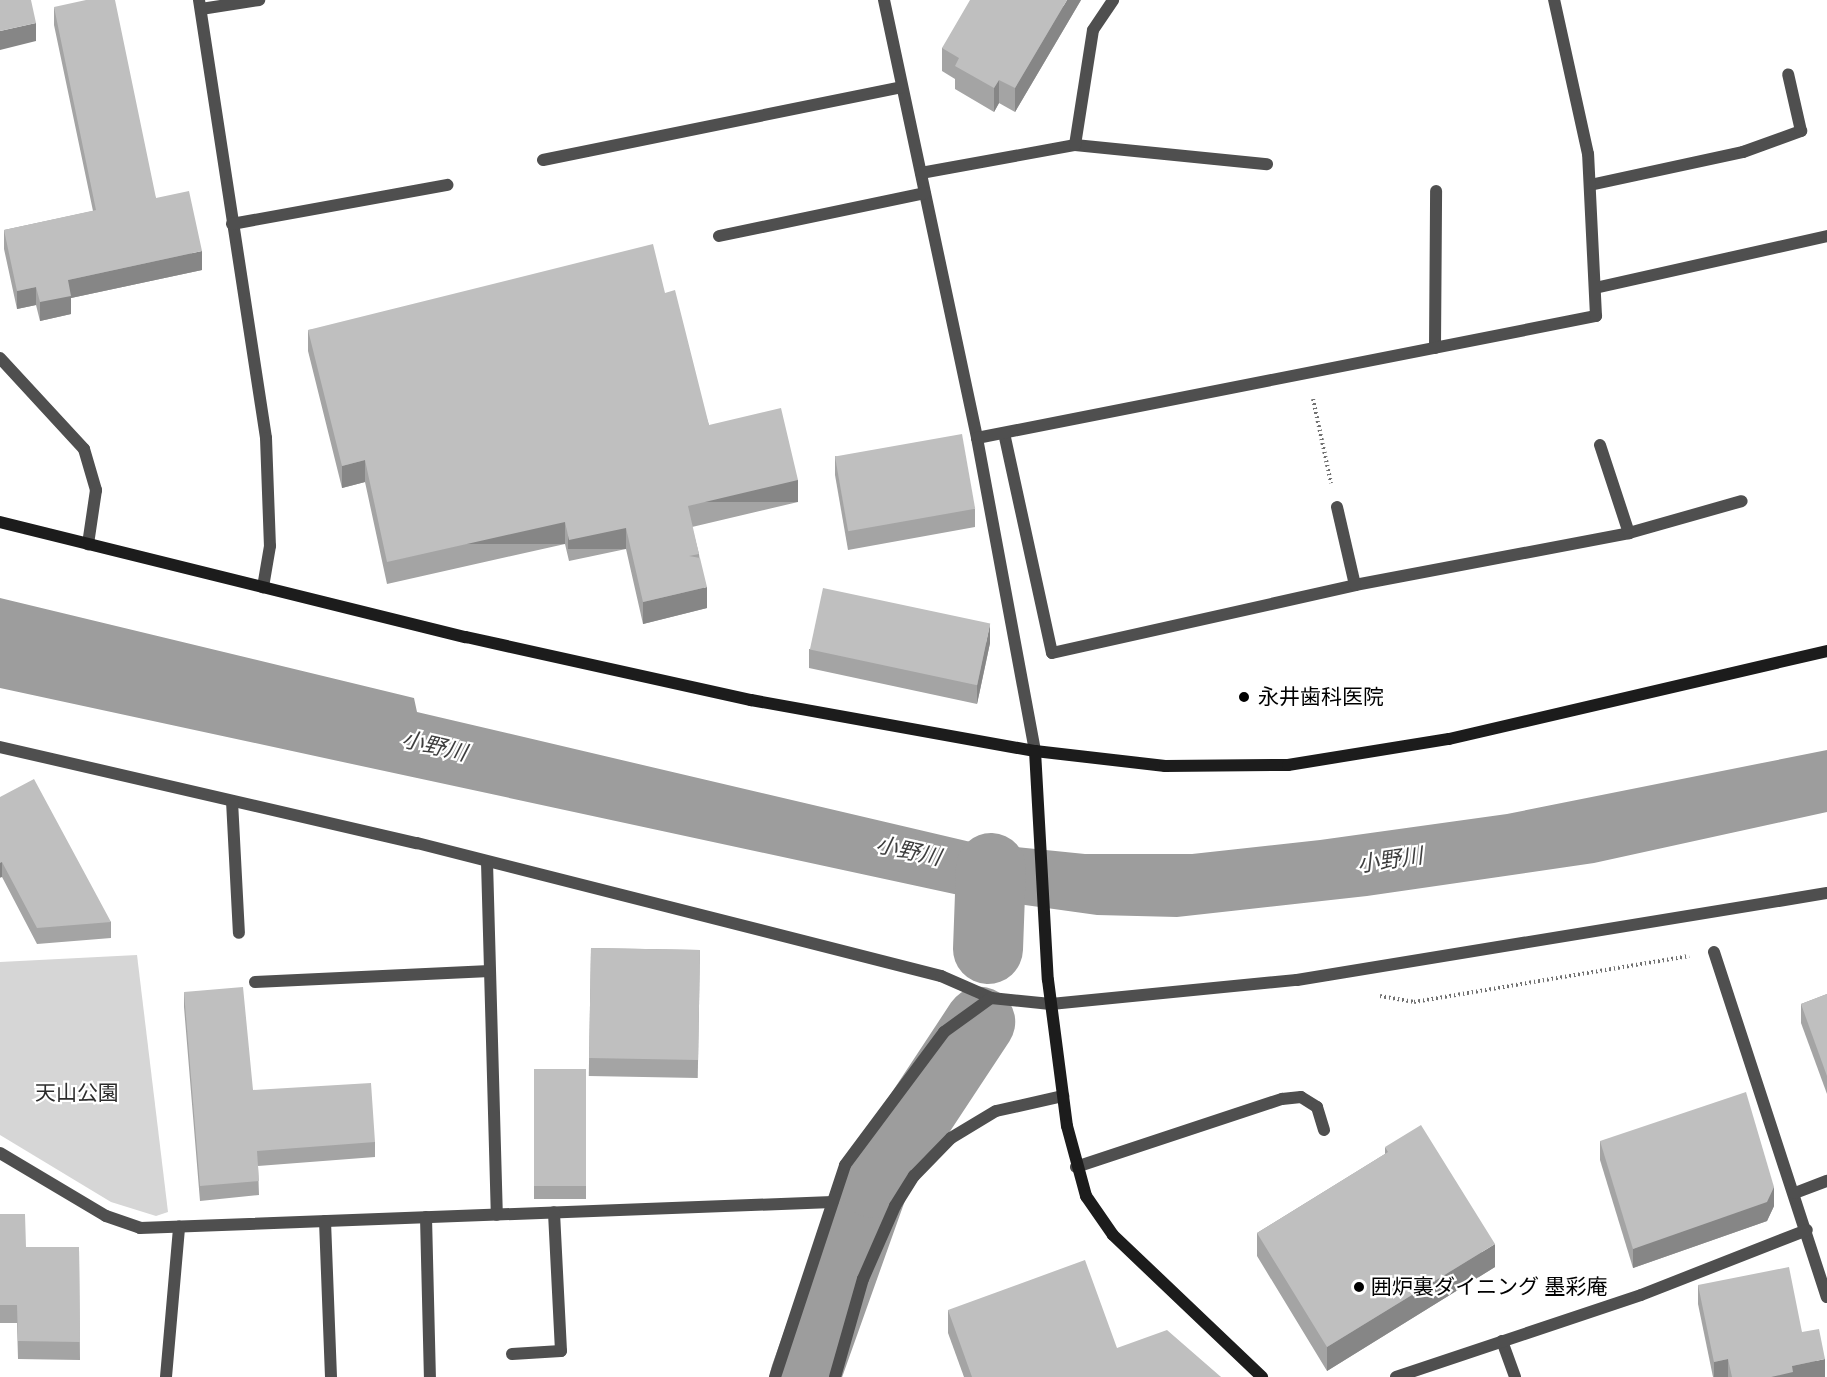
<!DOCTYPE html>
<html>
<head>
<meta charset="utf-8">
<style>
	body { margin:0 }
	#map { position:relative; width:1827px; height:1377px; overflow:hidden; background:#fff; font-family:"Nunito Sans","Noto Sans JP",sans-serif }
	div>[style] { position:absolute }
	.green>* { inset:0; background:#d6d6d6 }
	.water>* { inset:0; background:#9d9d9d }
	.river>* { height:70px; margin:-35px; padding:0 35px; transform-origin:35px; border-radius:35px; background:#9d9d9d }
	.path>* { height:4px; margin-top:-2px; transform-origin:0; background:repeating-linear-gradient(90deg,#717171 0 1.5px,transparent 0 4.5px) }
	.lane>* { height:12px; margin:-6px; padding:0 6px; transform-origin:6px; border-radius:6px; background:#4f4f4f }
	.street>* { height:12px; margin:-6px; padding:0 6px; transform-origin:6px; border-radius:6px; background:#4f4f4f }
	.secondary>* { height:12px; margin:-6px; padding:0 6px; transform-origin:6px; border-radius:6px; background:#1c1c1c }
	.wall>* { inset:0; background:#a4a4a4; transform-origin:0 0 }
	.shaded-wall>* { inset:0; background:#868686; transform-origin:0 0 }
	.building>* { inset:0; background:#bfbfbf; transform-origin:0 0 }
	.dots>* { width:16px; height:16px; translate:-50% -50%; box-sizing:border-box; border:3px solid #fff; border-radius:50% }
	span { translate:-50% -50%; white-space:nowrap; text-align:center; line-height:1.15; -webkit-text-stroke:4.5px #fff; paint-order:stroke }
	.poi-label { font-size:21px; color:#000 }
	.left { translate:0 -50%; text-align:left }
	.park-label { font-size:21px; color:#2d2d2d }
	.water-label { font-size:22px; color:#3e3e3e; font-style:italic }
</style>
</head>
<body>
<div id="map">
	<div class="green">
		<i style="clip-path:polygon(137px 955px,168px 1212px,156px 1216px,111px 1202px,0 1135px,0 962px)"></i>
	</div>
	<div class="water">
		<i style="clip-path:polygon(0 598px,414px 698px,417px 712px,975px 843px,1085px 854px,1192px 854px,1320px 840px,1507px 814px,1827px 750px,1827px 812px,1594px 863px,1367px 896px,1177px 917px,1097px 915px,968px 897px,0 688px)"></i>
	</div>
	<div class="river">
		<i style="left:988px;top:949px;width:81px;rotate:-87.9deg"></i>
		<i style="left:805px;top:1377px;width:206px;rotate:-70.4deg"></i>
		<i style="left:874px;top:1183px;width:193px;rotate:-56.6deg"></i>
	</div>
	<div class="path">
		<i style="left:1313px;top:399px;width:86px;rotate:77.9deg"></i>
		<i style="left:1380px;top:996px;width:35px;rotate:10deg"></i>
		<i style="left:1414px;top:1002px;width:279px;rotate:-9.5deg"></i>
	</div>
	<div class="lane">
		<i style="left:1502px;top:1341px;width:38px;rotate:70deg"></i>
	</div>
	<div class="street">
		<i style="left:199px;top:0;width:443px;rotate:81.3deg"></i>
		<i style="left:266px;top:438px;width:108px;rotate:87.9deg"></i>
		<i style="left:270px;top:546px;width:42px;rotate:99.7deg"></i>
		<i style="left:884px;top:0;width:448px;rotate:78deg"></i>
		<i style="left:977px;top:438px;width:318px;rotate:79.5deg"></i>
		<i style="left:201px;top:9px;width:59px;rotate:-8.8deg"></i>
		<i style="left:1075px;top:145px;width:193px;rotate:5.7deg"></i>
		<i style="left:543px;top:160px;width:366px;rotate:-11.5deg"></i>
		<i style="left:921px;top:173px;width:157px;rotate:-10.3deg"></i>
		<i style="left:1075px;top:145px;width:116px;rotate:-81.1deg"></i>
		<i style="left:1093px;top:30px;width:36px;rotate:-56deg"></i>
		<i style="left:1590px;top:185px;width:157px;rotate:-12.2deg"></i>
		<i style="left:1743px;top:152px;width:62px;rotate:-19.9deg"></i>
		<i style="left:1801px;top:131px;width:58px;rotate:-102.8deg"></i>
		<i style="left:232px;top:224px;width:219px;rotate:-10.3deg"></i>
		<i style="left:719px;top:236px;width:210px;rotate:-11.8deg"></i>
		<i style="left:1595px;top:288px;width:238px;rotate:-12.6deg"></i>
		<i style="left:1435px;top:348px;width:157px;rotate:-89.6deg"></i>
		<i style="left:0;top:358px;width:124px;rotate:47.3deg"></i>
		<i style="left:84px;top:449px;width:43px;rotate:73.7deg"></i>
		<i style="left:96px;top:490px;width:55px;rotate:98.4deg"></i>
		<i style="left:1004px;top:433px;width:225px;rotate:77.7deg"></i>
		<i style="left:1052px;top:653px;width:311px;rotate:-12.6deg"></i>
		<i style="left:1355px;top:585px;width:279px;rotate:-10.7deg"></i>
		<i style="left:1629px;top:533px;width:117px;rotate:-15.8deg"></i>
		<i style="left:977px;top:438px;width:631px;rotate:-11.15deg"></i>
		<i style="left:1596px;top:316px;width:162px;rotate:-92.8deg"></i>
		<i style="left:1588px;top:154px;width:158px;rotate:-102.4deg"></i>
		<i style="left:1600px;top:445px;width:93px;rotate:71.8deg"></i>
		<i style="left:1337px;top:507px;width:80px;rotate:77deg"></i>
		<i style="left:0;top:747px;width:428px;rotate:13deg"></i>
		<i style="left:417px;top:843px;width:541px;rotate:14.24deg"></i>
		<i style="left:941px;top:976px;width:55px;rotate:23.7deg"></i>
		<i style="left:991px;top:998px;width:60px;rotate:5.7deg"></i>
		<i style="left:1051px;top:1004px;width:247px;rotate:-5.6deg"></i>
		<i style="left:1297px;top:980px;width:537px;rotate:-9.32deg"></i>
		<i style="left:232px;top:801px;width:132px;rotate:87deg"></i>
		<i style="left:487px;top:862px;width:353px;rotate:88.4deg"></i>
		<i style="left:1714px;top:952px;width:363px;rotate:71.9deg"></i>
		<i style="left:255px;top:982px;width:235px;rotate:-2.7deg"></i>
		<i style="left:0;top:1153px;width:123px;rotate:30.7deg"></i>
		<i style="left:106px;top:1216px;width:36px;rotate:19deg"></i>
		<i style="left:140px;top:1228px;width:693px;rotate:-2.15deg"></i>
		<i style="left:1076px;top:1167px;width:217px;rotate:-18.3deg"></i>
		<i style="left:1282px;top:1099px;width:19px;rotate:-6deg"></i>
		<i style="left:1301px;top:1097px;width:19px;rotate:32deg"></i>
		<i style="left:1317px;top:1107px;width:24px;rotate:73deg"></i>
		<i style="left:1795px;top:1193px;width:34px;rotate:-21deg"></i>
		<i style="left:426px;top:1217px;width:160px;rotate:88.6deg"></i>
		<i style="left:325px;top:1221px;width:156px;rotate:87.8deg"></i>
		<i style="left:512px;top:1354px;width:49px;rotate:-3.5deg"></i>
		<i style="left:561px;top:1351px;width:139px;rotate:-92.9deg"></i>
		<i style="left:166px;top:1377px;width:151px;rotate:-85deg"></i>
		<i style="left:775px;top:1377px;width:223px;rotate:-71.7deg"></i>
		<i style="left:845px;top:1165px;width:166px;rotate:-53.3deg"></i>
		<i style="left:944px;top:1032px;width:58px;rotate:-35.9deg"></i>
		<i style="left:835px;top:1377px;width:102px;rotate:-74.1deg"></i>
		<i style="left:863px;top:1279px;width:80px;rotate:-66.3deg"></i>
		<i style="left:895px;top:1206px;width:36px;rotate:-58deg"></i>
		<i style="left:914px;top:1176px;width:53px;rotate:-45.8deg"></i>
		<i style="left:951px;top:1138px;width:52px;rotate:-31deg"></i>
		<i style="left:996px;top:1111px;width:69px;rotate:-12.6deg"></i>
		<i style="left:1396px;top:1377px;width:258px;rotate:-18.5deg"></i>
		<i style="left:1641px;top:1295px;width:178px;rotate:-21.4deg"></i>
	</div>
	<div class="secondary">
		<i style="left:0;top:522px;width:480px;rotate:13.9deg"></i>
		<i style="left:466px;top:637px;width:292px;rotate:12.5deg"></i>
		<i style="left:751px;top:700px;width:289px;rotate:10.2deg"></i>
		<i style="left:1035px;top:751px;width:131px;rotate:6.6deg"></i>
		<i style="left:1165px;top:766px;width:123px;rotate:-0.5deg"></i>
		<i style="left:1288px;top:765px;width:163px;rotate:-9.2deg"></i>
		<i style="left:1449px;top:739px;width:388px;rotate:-13.1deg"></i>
		<i style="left:1035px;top:751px;width:229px;rotate:86.8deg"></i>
		<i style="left:1048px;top:980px;width:147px;rotate:82.6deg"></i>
		<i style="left:1067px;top:1126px;width:73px;rotate:74.8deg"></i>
		<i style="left:1086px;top:1196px;width:47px;rotate:55.3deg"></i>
		<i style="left:1113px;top:1235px;width:206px;rotate:43.6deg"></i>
	</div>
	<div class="wall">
		<i style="clip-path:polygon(1081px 0,1015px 112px,999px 103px,994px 112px,955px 89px,955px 79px,942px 71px,942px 48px)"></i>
		<i style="clip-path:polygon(54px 7px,156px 198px,202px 270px,71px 298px,71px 314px,40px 321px,36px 305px,17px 309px,4px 249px,4px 230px,93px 211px,54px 25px)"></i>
		<i style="clip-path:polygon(665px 293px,709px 425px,798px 502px,692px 527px,699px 554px,707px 608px,643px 624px,626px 549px,569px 561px,565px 544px,387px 584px,365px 482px,342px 488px,308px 351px,308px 330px)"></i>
		<i style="clip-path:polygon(835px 456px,975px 509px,975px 527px,848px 550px,835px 475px)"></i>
		<i style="clip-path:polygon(990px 643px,977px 704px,809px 668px,809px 649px)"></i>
		<i style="clip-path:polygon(0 797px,111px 922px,111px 938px,37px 944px,2px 877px,0 878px)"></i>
		<i style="left:591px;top:948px;width:109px;height:128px;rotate:1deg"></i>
		<i style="clip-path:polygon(184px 992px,253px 1090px,375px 1142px,375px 1157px,258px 1166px,259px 1195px,200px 1201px,184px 1007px)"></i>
		<i style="clip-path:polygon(1827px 994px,1827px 1094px,1801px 1023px,1801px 1004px)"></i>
		<i style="left:534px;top:1069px;width:52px;height:130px"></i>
		<i style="clip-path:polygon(1600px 1141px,1774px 1206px,1767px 1221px,1633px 1268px,1600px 1160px)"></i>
		<i style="clip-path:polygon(1385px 1147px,1495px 1267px,1327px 1371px,1257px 1256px,1257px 1233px,1385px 1154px)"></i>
		<i style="clip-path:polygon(0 1214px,26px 1247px,79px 1247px,80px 1360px,18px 1359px,17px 1323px,0 1323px)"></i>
		<i style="clip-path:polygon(1698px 1285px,1802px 1332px,1825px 1377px,1713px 1377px,1698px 1304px)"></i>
		<i style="clip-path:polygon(948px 1310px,1117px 1348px,1221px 1377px,964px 1377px,948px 1333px)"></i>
	</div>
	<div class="shaded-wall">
		<i style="clip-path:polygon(1067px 0,1081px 0,1015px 112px,1015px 88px)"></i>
		<i style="clip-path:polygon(36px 23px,36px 41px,0 50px,0 31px)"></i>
		<i style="clip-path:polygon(999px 80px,999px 103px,994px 112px,994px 88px)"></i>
		<i style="clip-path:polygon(202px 251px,202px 270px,71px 298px,71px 314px,40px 321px,40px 302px,68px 280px)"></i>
		<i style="clip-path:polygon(36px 287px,36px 305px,17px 309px,17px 291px)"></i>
		<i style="clip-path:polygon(365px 460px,365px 482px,342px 488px,342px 466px)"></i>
		<i style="left:798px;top:480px;width:22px;height:113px;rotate:90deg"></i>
		<i style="left:565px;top:522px;width:22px;height:182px;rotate:90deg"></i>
		<i style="left:626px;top:528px;width:21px;height:58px;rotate:90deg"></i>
		<i style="clip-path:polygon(707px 587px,707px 608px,643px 624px,643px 602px)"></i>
		<i style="clip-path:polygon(990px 624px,990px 643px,977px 704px,977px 685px)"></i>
		<i style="left:2px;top:862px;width:15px;height:2px;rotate:90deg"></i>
		<i style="clip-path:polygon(1774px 1187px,1774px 1206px,1767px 1221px,1633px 1268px,1633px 1249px)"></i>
		<i style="clip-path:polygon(1495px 1244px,1495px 1267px,1327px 1371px,1327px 1347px)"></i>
		<i style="clip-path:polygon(1728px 1359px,1728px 1377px,1714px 1377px,1714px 1362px)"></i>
		<i style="clip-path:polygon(1825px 1359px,1825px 1377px,1771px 1377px,1792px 1366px)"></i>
	</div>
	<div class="building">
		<i style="clip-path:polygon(0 0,31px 0,36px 23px,0 31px)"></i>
		<i style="clip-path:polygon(86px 0,115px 0,156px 198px,189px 191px,202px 251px,68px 280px,71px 296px,40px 302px,36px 287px,17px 291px,4px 230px,96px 210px,54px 7px)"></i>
		<i style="clip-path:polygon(970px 0,1067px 0,1015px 88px,999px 80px,994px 88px,955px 66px,959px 58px,942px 48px)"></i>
		<i style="clip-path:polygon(653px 244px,665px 293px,675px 290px,709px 425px,781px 408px,798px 480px,688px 506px,699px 554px,689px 556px,700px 558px,707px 587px,643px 602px,626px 528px,569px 540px,565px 522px,387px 562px,365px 460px,342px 466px,308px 330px)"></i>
		<i style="left:962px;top:434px;width:76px;height:129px;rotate:80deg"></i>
		<i style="left:823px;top:588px;width:171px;height:63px;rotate:12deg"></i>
		<i style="clip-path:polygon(34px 779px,111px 922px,37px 928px,2px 862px,0 863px,0 797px)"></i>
		<i style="left:591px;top:948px;width:109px;height:110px;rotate:1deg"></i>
		<i style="clip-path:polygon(243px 987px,253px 1090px,371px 1083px,375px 1142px,257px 1151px,259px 1181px,200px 1186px,184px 992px)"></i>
		<i style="clip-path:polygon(1827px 994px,1827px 1076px,1801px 1004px)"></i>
		<i style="left:534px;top:1069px;width:52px;height:117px"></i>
		<i style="clip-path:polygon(1746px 1092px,1774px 1187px,1767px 1202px,1633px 1249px,1600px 1141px)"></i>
		<i style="clip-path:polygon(1421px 1125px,1495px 1244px,1327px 1347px,1257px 1233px,1388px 1152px,1385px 1147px)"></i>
		<i style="clip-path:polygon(0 1214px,25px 1214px,26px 1247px,79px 1247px,80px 1342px,18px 1341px,17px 1305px,0 1305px)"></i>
		<i style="clip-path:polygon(1085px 1260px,1117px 1348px,1167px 1330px,1221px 1377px,972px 1377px,948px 1310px)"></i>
		<i style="clip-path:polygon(1789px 1267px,1802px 1332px,1819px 1329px,1825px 1359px,1792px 1366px,1793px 1372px,1771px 1377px,1732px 1377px,1728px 1359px,1714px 1362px,1698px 1285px)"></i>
	</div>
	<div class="dots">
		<i style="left:1244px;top:697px;background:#000"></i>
		<i style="left:1359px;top:1287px;background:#000"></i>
	</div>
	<div class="poi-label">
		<span class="left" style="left:1258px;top:697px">永井歯科医院</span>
		<span class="left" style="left:1371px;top:1287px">囲炉裏ダイニング 墨彩庵</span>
	</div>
	<div class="park-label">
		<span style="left:77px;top:1093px">天山公園</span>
	</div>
	<div class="water-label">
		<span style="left:434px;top:747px;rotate:13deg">小野川</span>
		<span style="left:908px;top:852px;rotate:12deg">小野川</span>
		<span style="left:1390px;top:861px;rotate:-8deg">小野川</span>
	</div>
</div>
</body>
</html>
